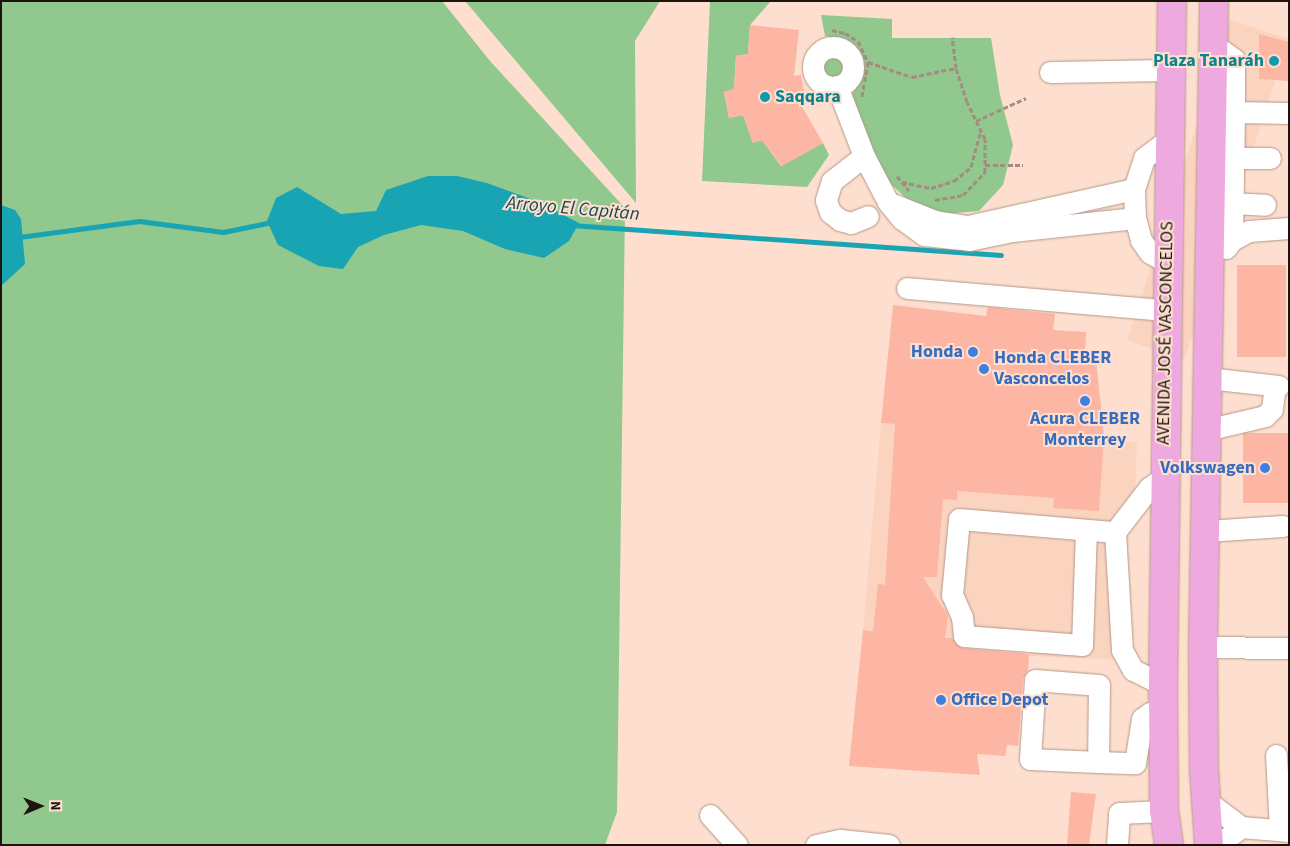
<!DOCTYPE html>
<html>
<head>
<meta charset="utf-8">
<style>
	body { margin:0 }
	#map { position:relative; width:1290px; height:846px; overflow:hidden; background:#fedfcf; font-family:"Source Sans 3",sans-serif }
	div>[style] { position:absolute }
	.built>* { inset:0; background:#fbd4c0; transform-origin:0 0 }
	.green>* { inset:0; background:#90c88d }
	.round { border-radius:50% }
	.water>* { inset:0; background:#19a4b3 }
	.stream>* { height:5px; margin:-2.5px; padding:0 2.5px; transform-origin:2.5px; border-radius:2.5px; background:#19a4b3 }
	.building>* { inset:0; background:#fdb5a4; transform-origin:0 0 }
	.path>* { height:3px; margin-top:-1.5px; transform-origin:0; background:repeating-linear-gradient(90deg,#a38c80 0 5px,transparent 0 7.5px) }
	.roads { filter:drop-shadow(0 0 1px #b49788) drop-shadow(0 0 1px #b49788) }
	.minor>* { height:21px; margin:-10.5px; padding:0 10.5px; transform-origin:10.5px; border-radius:10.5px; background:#fff }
	.minor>.ring { margin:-10.5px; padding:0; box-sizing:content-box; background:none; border:21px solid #fff; border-radius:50% }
	.major>* { height:28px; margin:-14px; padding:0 14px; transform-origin:14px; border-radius:14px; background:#eea9df }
	.dots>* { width:14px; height:14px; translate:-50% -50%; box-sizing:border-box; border:2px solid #fedfcf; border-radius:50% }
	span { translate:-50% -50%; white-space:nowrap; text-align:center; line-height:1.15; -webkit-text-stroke:4px #fedfcf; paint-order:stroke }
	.culture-label { font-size:18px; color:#0d838f; font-weight:700 }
	.right { translate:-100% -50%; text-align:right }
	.left { translate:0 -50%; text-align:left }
	.street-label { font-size:18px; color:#1e140e }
	.shop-label { font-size:18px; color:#366cbe; font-weight:700 }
	.water-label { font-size:19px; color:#13494f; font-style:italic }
	.frame { position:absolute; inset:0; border:2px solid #1e140e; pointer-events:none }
	.north { position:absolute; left:15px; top:781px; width:50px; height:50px; -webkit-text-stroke:4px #fedfcf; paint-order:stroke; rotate:89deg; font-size:14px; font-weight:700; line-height:20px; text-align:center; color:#1e140e }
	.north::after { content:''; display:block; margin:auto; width:18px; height:22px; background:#1e140e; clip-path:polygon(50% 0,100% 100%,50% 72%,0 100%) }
</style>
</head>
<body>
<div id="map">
	<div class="built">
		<i style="left:1231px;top:20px;width:61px;height:337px;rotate:18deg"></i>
		<i style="clip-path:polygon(881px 423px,1063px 440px,1137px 442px,1135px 495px,1127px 529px,1129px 660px,1029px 656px,1030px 645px,863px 630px)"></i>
	</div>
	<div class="green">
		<i style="clip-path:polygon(1px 1px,442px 1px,490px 61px,625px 208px,617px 812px,605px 845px,1px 845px)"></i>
		<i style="clip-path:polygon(465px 1px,660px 1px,635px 41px,636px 203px)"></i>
		<i style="clip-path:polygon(710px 1px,771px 1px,750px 25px,748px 54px,736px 56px,734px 89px,724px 92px,729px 118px,743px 115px,753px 143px,762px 140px,781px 166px,823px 143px,829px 155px,807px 187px,702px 181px)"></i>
		<i style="clip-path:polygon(821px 15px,892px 19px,892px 38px,991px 38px,1000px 95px,1013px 145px,1003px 185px,979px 211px,942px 214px,908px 200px,875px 169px,849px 99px,859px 83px,858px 53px,845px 41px,825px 36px)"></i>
		<i class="round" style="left:819px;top:53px;width:28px;height:28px"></i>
	</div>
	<div class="water">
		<i style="clip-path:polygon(428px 176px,457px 176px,487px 183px,539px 202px,579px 223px,569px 241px,544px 258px,505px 249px,463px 231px,421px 225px,384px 235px,358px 247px,343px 269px,319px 266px,278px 245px,267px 221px,276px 198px,297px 187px,341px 214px,376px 211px,386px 190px)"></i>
		<i style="clip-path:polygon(1px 205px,15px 210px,21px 219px,25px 264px,1px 286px)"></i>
	</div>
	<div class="stream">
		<i style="left:571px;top:225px;width:431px;rotate:4deg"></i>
		<i style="left:19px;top:237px;width:121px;rotate:-7.6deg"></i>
		<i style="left:139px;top:221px;width:85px;rotate:7.5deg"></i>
		<i style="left:223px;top:232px;width:50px;rotate:-11.5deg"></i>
	</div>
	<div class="building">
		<i style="clip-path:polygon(750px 25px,799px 30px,794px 76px,801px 75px,806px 102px,800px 103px,823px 143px,782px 166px,762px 140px,753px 143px,743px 115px,729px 118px,724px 92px,734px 89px,736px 56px,748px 54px)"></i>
		<i style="clip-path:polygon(1259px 34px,1289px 42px,1289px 81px,1259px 79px)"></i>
		<i style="left:1237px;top:265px;width:49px;height:92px"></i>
		<i style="clip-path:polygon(893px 305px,986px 316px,988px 307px,1055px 314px,1053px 330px,1086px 332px,1085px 353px,1096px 360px,1104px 436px,1099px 511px,1053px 508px,1054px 498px,957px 491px,957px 500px,943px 499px,937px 577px,923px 577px,948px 616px,945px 638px,952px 638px,963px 648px,1029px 654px,1028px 670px,1023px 679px,1018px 746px,1007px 745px,1005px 756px,977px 754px,980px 775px,849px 766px,863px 630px,873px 631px,878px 584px,885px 585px,895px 424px,881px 423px)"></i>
		<i style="left:1289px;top:433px;width:70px;height:46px;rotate:90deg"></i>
		<i style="clip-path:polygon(1071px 792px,1096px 794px,1089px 845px,1067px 845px)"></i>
	</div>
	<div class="path">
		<i style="left:832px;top:30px;width:13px;rotate:13deg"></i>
		<i style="left:845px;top:33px;width:15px;rotate:32deg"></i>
		<i style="left:858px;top:41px;width:23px;rotate:65deg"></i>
		<i style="left:868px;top:62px;width:35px;rotate:100deg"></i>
		<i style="left:868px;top:62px;width:46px;rotate:18.8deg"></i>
		<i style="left:912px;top:77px;width:45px;rotate:-11.6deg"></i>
		<i style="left:976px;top:121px;width:55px;rotate:-24.7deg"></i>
		<i style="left:985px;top:165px;width:38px"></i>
		<i style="left:897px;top:176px;width:19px;rotate:51deg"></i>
		<i style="left:902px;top:182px;width:30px;rotate:12deg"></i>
		<i style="left:931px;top:188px;width:24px;rotate:-17deg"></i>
		<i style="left:954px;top:181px;width:22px;rotate:-39deg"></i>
		<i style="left:971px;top:167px;width:38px;rotate:-75deg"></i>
		<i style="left:935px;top:200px;width:28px;rotate:-10deg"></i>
		<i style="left:963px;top:195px;width:32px;rotate:-46deg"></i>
		<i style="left:985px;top:172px;width:33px;rotate:-90deg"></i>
		<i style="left:985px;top:139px;width:41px;rotate:-115.9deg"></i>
		<i style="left:967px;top:102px;width:36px;rotate:-108deg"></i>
		<i style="left:956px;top:68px;width:31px;rotate:-97deg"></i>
	</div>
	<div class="roads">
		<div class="minor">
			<i style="left:1213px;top:44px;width:26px;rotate:36deg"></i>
			<i style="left:1234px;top:59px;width:53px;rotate:90deg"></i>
			<i style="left:1234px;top:112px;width:55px;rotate:1deg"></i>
			<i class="ring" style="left:813px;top:47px;width:19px;height:19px"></i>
			<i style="left:1050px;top:72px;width:119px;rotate:-1deg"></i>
			<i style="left:837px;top:86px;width:75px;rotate:68.9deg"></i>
			<i style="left:864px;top:156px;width:52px;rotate:62.4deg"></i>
			<i style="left:888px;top:202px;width:22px;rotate:51deg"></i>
			<i style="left:902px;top:219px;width:27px;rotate:36deg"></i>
			<i style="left:924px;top:235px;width:45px;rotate:6.3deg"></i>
			<i style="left:969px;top:240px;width:44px;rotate:-11.8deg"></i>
			<i style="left:1012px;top:231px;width:124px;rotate:-6deg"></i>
			<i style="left:864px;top:156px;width:41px;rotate:142deg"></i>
			<i style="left:832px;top:181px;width:20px;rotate:108deg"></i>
			<i style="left:826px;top:200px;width:13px;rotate:72deg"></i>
			<i style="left:830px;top:212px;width:13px;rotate:39deg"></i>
			<i style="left:840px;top:220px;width:11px;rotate:15deg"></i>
			<i style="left:851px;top:223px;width:18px;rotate:-22deg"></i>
			<i style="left:1233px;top:158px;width:37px"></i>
			<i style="left:1232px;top:203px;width:33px;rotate:3deg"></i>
			<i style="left:895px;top:205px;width:43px;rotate:21.8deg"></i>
			<i style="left:935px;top:221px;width:33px;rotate:9deg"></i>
			<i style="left:968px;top:226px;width:170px;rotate:-12.6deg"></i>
			<i style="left:1232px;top:240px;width:128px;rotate:-89.1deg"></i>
			<i style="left:1226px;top:248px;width:10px;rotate:-53deg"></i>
			<i style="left:1232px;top:240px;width:19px;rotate:-28deg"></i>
			<i style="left:1249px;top:231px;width:40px;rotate:-4.3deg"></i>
			<i style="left:1167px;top:262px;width:19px;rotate:-152deg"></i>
			<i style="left:1150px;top:253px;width:16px;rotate:-125deg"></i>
			<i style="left:1141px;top:240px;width:23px;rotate:-105deg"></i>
			<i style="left:1135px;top:218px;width:29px;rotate:-92deg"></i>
			<i style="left:1134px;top:189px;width:33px;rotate:-72deg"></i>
			<i style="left:1144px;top:158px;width:30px;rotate:-37deg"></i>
			<i style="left:907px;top:288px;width:260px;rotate:4.9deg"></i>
			<i style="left:1207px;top:378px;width:72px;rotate:6.3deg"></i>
			<i style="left:1206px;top:430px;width:61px;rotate:-13.3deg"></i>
			<i style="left:1265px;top:416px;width:10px;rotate:-45deg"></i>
			<i style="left:1272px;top:409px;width:23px;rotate:-83deg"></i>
			<i style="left:1086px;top:530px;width:115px;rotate:92deg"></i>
			<i style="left:1082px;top:645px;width:118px;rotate:-175.6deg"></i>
			<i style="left:964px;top:636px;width:19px;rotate:-96deg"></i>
			<i style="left:962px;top:617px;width:24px;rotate:-114deg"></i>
			<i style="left:952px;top:595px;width:76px;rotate:-84.7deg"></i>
			<i style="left:959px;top:519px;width:157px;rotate:4.8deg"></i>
			<i style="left:1206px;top:531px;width:77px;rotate:-3.7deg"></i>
			<i style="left:1203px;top:647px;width:86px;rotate:0.7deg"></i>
			<i style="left:1035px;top:680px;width:64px;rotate:4.5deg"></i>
			<i style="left:1099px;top:685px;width:77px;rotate:90.7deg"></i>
			<i style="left:1098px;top:762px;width:68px;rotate:-177.5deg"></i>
			<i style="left:1030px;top:759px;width:79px;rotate:-86.4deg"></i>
			<i style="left:1163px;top:685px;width:34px;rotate:-153deg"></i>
			<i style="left:1133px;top:670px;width:23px;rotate:-119deg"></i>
			<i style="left:1122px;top:650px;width:118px;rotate:-93.4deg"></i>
			<i style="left:1115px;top:532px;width:56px;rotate:-52.3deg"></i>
			<i style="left:1149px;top:488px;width:19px;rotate:-36deg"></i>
			<i style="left:1276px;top:755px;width:75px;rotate:86.9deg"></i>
			<i style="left:1098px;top:762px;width:37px;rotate:2deg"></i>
			<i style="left:1135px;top:763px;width:45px;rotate:-81deg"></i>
			<i style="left:1142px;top:719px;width:10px;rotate:-37deg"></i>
			<i style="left:1150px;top:713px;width:13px;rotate:-9deg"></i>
			<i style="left:1205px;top:800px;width:45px;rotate:36.9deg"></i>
			<i style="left:1241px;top:827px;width:48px;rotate:4.8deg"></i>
			<i style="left:710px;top:815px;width:40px;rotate:48deg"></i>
			<i style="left:816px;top:845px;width:25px;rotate:-12deg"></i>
			<i style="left:840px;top:840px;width:49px;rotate:5.8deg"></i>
			<i style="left:1117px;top:845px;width:32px;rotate:-86deg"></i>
			<i style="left:1119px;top:813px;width:45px;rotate:-2.5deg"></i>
			<i style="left:1218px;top:845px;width:29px;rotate:-38deg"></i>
		</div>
		<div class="major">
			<i style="left:1169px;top:845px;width:34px;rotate:-98deg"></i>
			<i style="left:1164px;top:811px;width:126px;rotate:-90.5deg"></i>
			<i style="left:1163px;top:685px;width:684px;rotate:-89.25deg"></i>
			<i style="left:1209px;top:845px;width:75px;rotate:-93.8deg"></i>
			<i style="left:1204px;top:770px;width:123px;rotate:-90.5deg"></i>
			<i style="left:1203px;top:647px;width:646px;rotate:-89.02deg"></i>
		</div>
	</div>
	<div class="dots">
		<i style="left:1274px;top:61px;background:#0f9aa8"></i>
		<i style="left:765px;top:97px;background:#0f9aa8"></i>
		<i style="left:973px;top:352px;background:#3f7fe0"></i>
		<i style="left:984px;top:369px;background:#3f7fe0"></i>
		<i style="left:1085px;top:401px;background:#3f7fe0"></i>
		<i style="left:1265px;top:468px;background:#3f7fe0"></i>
		<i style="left:941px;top:700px;background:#3f7fe0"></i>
	</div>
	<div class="culture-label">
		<span class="right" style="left:1264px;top:61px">Plaza Tanaráh</span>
		<span class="left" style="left:775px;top:97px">Saqqara</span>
	</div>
	<div class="street-label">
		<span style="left:1166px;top:333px;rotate:-89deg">AVENIDA JOSÉ VASCONCELOS</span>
	</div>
	<div class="shop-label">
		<span class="right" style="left:963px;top:352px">Honda</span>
		<span class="left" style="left:994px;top:369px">Honda CLEBER<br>Vasconcelos</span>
		<span style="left:1085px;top:430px">Acura CLEBER<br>Monterrey</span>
		<span class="right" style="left:1255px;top:468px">Volkswagen</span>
		<span class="left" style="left:951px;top:700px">Office Depot</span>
	</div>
	<div class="water-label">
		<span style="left:573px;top:209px;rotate:5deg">Arroyo El Capitán</span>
	</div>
	<div class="frame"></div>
	<div class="north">N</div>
</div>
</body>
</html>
